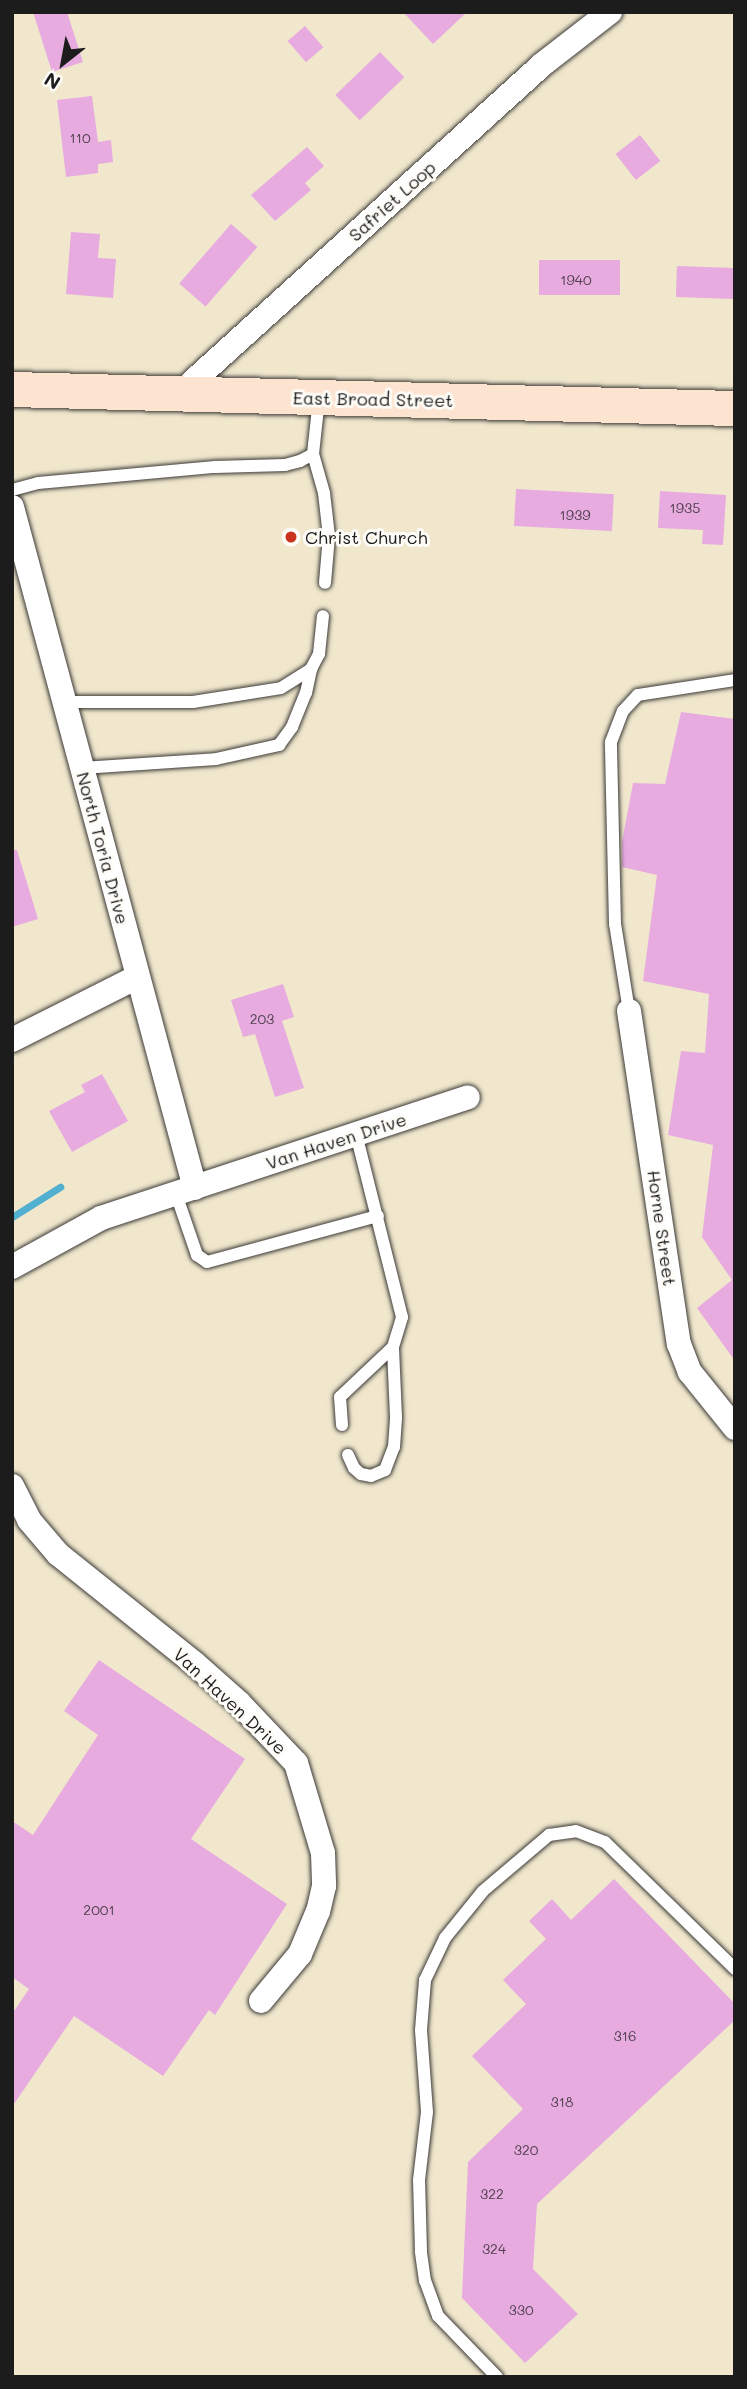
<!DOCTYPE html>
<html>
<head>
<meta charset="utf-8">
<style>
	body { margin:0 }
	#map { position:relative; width:747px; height:2389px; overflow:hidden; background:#f0e7cd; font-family:Mali,sans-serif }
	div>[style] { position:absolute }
	.stream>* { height:7px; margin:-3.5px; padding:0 3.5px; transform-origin:3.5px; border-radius:3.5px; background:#51afcf }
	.building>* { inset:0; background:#e7abe0; transform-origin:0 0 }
	.roads { filter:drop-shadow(0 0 2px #3c3a37) drop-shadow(0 0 2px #3c3a37) }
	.service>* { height:12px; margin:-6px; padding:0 6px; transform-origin:6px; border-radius:6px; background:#fff }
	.minor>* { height:24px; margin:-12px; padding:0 12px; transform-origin:12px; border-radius:12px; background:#fff }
	.secondary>* { height:35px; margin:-17.5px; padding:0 17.5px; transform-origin:17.5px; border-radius:17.5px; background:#fde4d1 }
	.dots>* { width:19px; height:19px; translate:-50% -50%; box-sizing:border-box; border:4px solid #fdfcf7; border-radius:50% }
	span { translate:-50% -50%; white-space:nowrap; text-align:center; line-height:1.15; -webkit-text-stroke:6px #fdfcf7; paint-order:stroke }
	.number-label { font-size:14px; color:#4f404d }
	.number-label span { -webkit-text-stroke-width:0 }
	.street-label { font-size:18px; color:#1c1c1c }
	.poi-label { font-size:18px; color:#1c1c1c }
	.left { translate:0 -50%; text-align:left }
	.frame { position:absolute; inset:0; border:14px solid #1c1c1c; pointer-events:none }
	.north { position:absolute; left:28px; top:28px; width:70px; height:70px; -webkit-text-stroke:5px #fdfcf7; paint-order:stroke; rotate:211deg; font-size:19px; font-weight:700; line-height:28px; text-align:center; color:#1c1c1c }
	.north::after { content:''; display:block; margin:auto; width:24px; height:32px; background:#1c1c1c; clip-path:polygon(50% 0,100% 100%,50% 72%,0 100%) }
</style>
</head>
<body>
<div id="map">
	<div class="stream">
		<i style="left:12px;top:1217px;width:57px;rotate:-32deg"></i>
	</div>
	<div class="building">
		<i style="clip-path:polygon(33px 12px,67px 12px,83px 62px,52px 72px)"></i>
		<i style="clip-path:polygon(403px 12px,467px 12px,433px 44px)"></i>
		<i style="left:305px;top:26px;width:28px;height:23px;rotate:49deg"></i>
		<i style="left:380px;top:52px;width:35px;height:62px;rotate:46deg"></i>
		<i style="clip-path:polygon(92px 96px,98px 142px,111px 140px,113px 162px,98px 164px,98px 173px,66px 177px,57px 100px)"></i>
		<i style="left:640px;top:135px;width:33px;height:31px;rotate:52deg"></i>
		<i style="clip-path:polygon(307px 147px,324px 166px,305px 183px,311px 190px,275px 221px,251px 195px)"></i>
		<i style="left:231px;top:224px;width:35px;height:79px;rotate:41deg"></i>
		<i style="clip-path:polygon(71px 232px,100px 234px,98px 258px,116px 259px,113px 298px,66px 294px)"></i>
		<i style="left:539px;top:260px;width:81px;height:35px"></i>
		<i style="left:677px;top:266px;width:58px;height:31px;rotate:2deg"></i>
		<i style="left:516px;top:489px;width:98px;height:37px;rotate:3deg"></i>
		<i style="clip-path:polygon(660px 491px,726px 495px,723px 545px,702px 544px,703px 530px,658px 528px)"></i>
		<i style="clip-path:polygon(681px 712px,735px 719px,735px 1361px,697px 1308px,732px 1280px,702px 1237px,713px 1145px,668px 1135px,681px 1051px,705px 1053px,709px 994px,643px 981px,657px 875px,622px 867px,622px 842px,633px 783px,665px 784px)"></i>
		<i style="clip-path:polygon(12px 850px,17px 850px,38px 919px,12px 927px)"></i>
		<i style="clip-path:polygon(283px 984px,294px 1017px,282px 1021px,304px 1088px,275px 1097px,255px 1034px,243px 1037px,231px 1000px)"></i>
		<i style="clip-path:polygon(102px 1074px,128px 1121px,72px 1152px,49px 1111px,85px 1092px,81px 1085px)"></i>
		<i style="clip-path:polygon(99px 1660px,245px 1759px,191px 1839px,287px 1904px,215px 2015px,209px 2010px,163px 2076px,74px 2016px,12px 2107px,12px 2014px,29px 1989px,12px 1977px,12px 1821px,33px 1835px,98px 1735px,64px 1711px)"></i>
		<i style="clip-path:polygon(614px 1879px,735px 2004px,735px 2020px,537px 2204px,533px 2269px,578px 2314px,525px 2363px,462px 2298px,468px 2162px,523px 2109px,472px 2056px,526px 2004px,503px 1980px,546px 1939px,529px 1921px,552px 1899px,571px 1920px)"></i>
	</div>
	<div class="roads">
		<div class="service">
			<i style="left:313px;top:454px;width:41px;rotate:74.2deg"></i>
			<i style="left:324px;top:493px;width:43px;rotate:83.4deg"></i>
			<i style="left:329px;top:536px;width:47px;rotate:94.9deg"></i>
			<i style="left:12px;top:490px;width:27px;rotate:-15deg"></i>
			<i style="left:38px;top:483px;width:178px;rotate:-5.2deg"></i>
			<i style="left:215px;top:467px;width:70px;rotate:-1.6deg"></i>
			<i style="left:285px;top:465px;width:16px;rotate:-15deg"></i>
			<i style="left:300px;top:461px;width:15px;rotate:-28deg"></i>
			<i style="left:313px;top:454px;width:55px;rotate:-83.8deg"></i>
			<i style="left:64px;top:702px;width:129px"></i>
			<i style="left:193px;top:702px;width:89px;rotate:-9deg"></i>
			<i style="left:281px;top:688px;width:36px;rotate:-32deg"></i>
			<i style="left:82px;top:768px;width:134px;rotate:-3.8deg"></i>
			<i style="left:216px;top:759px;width:65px;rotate:-12.5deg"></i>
			<i style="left:279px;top:745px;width:22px;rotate:-54deg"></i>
			<i style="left:292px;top:727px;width:37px;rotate:-68deg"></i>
			<i style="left:306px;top:693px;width:25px;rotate:-78deg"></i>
			<i style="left:311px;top:669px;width:17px;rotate:-62deg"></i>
			<i style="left:319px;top:654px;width:38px;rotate:-84deg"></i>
			<i style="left:629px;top:1011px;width:88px;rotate:-99.1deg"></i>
			<i style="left:615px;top:924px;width:182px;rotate:-91.3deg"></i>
			<i style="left:611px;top:742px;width:33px;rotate:-69deg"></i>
			<i style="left:623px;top:711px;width:22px;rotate:-47deg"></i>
			<i style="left:638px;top:695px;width:98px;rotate:-8.8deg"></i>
			<i style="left:176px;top:1194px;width:65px;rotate:71deg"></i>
			<i style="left:197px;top:1255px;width:12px;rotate:35deg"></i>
			<i style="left:207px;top:1262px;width:177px;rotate:-15.1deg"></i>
			<i style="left:342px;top:1425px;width:28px;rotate:-94deg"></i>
			<i style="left:340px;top:1397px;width:73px;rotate:-43.3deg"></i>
			<i style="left:393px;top:1347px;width:31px;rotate:-73deg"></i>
			<i style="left:402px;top:1317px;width:189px;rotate:-104.1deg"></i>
			<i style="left:348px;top:1455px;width:14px;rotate:65deg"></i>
			<i style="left:354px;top:1468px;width:9px;rotate:41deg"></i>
			<i style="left:361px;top:1474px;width:10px;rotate:11deg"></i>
			<i style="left:371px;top:1476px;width:15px;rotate:-23deg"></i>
			<i style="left:385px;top:1470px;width:25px;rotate:-69deg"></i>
			<i style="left:394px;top:1447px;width:30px;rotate:-86deg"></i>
			<i style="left:396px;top:1417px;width:70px;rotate:-92.5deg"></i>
			<i style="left:497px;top:2377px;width:85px;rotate:-134deg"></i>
			<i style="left:438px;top:2316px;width:37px;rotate:-110deg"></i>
			<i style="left:425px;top:2281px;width:30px;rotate:-98deg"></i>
			<i style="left:421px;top:2251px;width:71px;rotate:-91.6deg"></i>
			<i style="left:419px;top:2180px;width:68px;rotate:-83.3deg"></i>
			<i style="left:427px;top:2112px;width:82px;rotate:-94.2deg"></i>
			<i style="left:421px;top:2030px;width:50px;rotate:-85.4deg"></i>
			<i style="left:425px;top:1980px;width:47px;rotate:-64.5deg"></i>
			<i style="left:445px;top:1938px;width:60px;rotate:-51deg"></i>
			<i style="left:483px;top:1891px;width:87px;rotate:-40.3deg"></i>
			<i style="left:549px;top:1835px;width:27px;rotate:-8deg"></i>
			<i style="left:576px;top:1831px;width:31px;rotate:21deg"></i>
			<i style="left:605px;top:1842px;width:182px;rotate:44.3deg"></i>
		</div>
		<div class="minor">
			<i style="left:179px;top:394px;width:491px;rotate:-42.2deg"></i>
			<i style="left:543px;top:64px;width:85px;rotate:-37.8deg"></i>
			<i style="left:12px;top:507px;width:705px;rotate:74.96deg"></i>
			<i style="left:629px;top:1011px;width:337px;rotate:81.5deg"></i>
			<i style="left:679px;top:1344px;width:30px;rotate:69deg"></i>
			<i style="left:690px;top:1372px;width:72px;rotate:51.2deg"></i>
			<i style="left:12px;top:1040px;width:140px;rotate:-26.7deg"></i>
			<i style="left:12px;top:1267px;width:102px;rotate:-28.8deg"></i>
			<i style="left:101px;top:1218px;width:386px;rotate:-18.2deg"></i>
			<i style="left:12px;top:1486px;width:38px;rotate:63deg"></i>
			<i style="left:29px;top:1520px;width:45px;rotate:49.5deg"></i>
			<i style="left:58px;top:1554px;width:174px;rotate:38.7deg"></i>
			<i style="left:194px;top:1663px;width:60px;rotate:41.6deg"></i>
			<i style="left:239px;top:1703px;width:83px;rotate:46.5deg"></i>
			<i style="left:296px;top:1763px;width:94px;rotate:73.3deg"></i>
			<i style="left:323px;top:1853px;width:33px;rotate:88deg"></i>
			<i style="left:324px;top:1886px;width:26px;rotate:103deg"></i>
			<i style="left:318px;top:1911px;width:47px;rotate:112.7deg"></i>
			<i style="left:300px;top:1954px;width:61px;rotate:129.7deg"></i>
		</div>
		<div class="secondary">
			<i style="left:12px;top:389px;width:723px;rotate:1.51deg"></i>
		</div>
	</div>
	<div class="dots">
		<i style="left:291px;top:537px;background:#c8321e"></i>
	</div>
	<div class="number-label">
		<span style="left:80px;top:138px">110</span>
		<span style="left:576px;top:280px">1940</span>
		<span style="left:685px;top:508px">1935</span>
		<span style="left:575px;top:515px">1939</span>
		<span style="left:262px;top:1019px">203</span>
		<span style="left:99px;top:1910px">2001</span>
		<span style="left:625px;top:2036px">316</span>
		<span style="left:562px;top:2102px">318</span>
		<span style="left:526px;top:2150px">320</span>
		<span style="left:492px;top:2194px">322</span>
		<span style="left:494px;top:2249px">324</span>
		<span style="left:521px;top:2310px">330</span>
	</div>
	<div class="street-label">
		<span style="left:392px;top:201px;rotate:-42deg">Safriet Loop</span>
		<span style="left:373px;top:399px;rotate:1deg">East Broad Street</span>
		<span style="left:103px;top:848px;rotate:75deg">North Toria Drive</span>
		<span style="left:336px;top:1141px;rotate:-18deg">Van Haven Drive</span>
		<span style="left:662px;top:1228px;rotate:82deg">Horne Street</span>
		<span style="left:230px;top:1701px;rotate:43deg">Van Haven Drive</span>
	</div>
	<div class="poi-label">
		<span class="left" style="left:305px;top:537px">Christ Church</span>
	</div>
	<div class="frame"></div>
	<div class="north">N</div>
</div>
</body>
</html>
